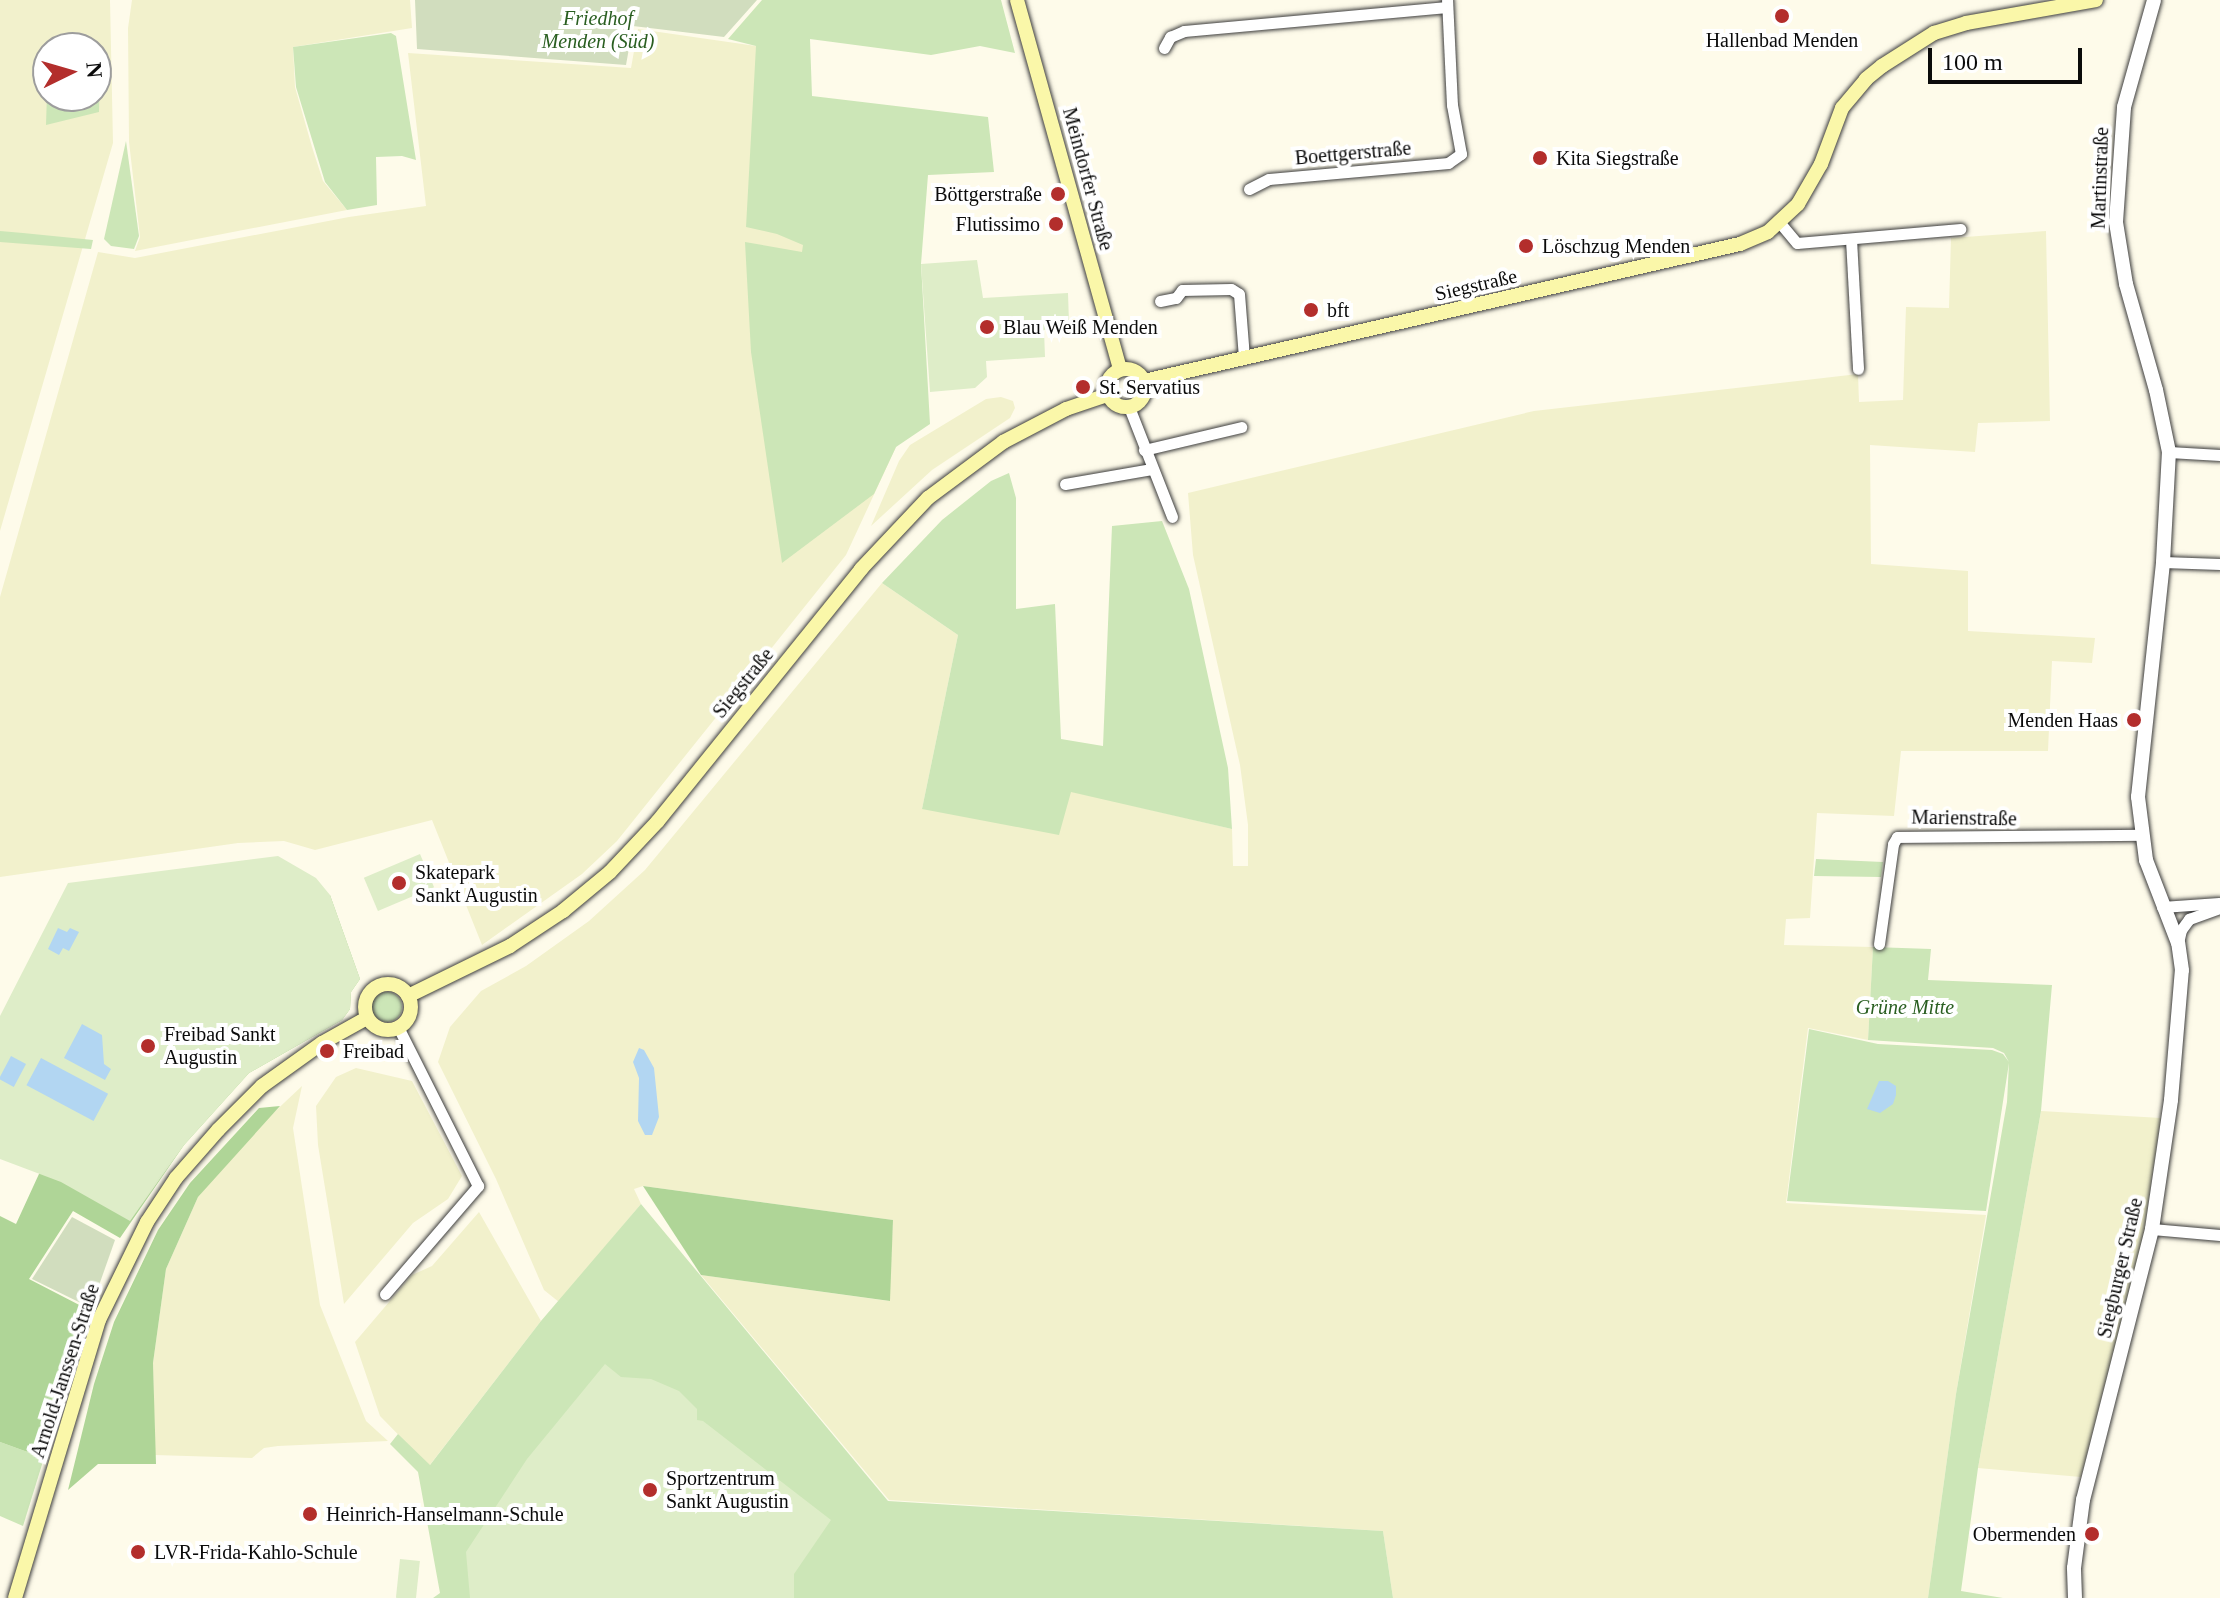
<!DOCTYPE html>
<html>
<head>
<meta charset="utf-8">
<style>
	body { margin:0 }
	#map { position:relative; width:2220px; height:1598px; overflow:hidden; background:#fefbea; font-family:"Times New Roman",serif }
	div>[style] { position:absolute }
	.farmland>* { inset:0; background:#f2f1cc }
	.green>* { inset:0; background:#cce6b7 }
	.round { border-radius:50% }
	.forest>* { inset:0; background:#afd597 }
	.cemetery>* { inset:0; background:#d1ddbe }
	.pitch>* { inset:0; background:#deedc8; transform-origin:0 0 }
	.water>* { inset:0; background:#b2d6f2; transform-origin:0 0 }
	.roads { filter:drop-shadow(0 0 2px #3e3e3e) drop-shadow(0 0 2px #3e3e3e) }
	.minor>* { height:11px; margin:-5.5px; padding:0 5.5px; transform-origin:5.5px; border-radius:5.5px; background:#fff }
	.tertiary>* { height:14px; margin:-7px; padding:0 7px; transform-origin:7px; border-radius:7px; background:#fff }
	.secondary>* { height:14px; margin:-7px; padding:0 7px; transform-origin:7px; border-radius:7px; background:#faf7a9 }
	.secondary>.ring { margin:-7px; padding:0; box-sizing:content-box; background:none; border:14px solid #faf7a9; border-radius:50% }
	.dots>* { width:22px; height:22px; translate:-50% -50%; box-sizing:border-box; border:4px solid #fff; border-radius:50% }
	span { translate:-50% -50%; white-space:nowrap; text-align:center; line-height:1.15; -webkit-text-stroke:8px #fff; paint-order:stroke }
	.park-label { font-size:20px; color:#295e20; font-style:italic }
	.poi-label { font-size:20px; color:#0b0b0b }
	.left { translate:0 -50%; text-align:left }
	.right { translate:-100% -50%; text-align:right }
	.street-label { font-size:20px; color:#0b0b0b }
	.north { position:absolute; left:32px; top:32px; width:80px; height:80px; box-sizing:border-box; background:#fff; border:2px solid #9d9d9d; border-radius:50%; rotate:85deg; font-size:22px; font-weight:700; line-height:32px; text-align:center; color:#0b0b0b }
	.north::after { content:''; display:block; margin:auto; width:28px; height:36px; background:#b32e2c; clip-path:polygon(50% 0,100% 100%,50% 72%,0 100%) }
	.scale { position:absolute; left:1928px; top:48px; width:154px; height:36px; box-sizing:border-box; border:4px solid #0b0b0b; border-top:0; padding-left:10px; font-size:24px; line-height:28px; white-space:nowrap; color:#0b0b0b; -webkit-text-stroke:6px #fff; paint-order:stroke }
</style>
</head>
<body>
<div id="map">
	<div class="farmland">
		<i style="clip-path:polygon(evenodd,0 0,110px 0,113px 143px,0 531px,0 0,48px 48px,96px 48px,96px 96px,48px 96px,48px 48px)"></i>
		<i style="clip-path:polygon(132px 0,410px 0,412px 28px,293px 47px,295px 87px,312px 147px,323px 181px,347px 210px,135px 251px,140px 237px,129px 142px,128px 28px)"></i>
		<i style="clip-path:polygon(638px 29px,756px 46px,812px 96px,803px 252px,896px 447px,846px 555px,617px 841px,582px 874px,482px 945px,432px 820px,315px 850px,284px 841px,238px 843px,0 877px,0 597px,98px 252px,135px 258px,349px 217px,426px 206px,408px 53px,631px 68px)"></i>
		<i style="clip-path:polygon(2046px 231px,2050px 421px,1978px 423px,1975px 452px,1870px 445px,1871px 564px,1968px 571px,1968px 631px,2095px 638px,2092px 663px,2052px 661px,2048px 751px,1901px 751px,1894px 816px,1817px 813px,1810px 918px,1786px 919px,1784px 945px,1873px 947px,1868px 1040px,1808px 1028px,1786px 1203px,1986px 1215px,1956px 1394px,1928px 1598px,1393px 1598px,1383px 1531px,889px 1500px,701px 1275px,889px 1301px,893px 1220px,643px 1186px,634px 1189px,641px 1204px,559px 1302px,544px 1290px,496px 1179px,438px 1062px,450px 1027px,481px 991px,526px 966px,589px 921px,645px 870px,882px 583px,958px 635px,922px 809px,1071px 791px,1232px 829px,1233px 866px,1248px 866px,1248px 825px,1240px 765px,1193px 555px,1188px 493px,1534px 411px,1858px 374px,1859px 402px,1903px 400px,1906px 307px,1949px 308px,1951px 238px)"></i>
		<i style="clip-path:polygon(1001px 397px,1013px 401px,1015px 408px,1010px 418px,932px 470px,871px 526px,899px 461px,910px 445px,986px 399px)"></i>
		<i style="clip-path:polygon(356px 1068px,412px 1081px,462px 1176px,448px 1199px,413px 1223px,344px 1304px,318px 1145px,316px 1106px,336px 1077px)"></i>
		<i style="clip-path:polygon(302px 1086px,293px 1128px,320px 1305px,366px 1421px,388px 1441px,278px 1446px,264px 1448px,252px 1458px,155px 1455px,153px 1363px,166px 1269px,198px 1197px,248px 1137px)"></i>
		<i style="clip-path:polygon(2041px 1111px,2161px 1118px,2143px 1237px,2081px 1477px,1978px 1468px)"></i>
		<i style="clip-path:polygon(479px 1212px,541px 1321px,429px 1466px,380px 1416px,355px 1342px,412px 1275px,432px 1266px)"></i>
	</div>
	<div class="green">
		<i style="clip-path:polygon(762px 0,1001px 0,1015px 53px,980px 46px,931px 55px,810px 39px,812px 96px,988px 117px,994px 172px,928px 175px,921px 264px,930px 424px,896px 447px,874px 494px,782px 563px,751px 352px,745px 242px,802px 252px,803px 245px,777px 234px,746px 227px,756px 46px,728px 39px)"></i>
		<i style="clip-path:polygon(391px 33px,396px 36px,416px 160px,402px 156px,376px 157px,377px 205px,347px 210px,325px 182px,296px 87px,293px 47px)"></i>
		<i style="clip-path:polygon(48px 61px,48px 96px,96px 96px,96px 67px,100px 68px,99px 112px,46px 125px)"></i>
		<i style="clip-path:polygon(126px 141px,139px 236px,134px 249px,111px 246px,104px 239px)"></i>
		<i style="clip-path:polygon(0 231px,23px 233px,93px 240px,91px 249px,0 242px)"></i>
		<i style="clip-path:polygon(1009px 473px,1016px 498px,1016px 609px,1055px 604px,1061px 739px,1103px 746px,1112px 526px,1162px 521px,1189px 589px,1228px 768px,1232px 829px,1071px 792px,1059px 835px,922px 809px,958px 635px,882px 583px,942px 520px,991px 481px)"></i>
		<i style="clip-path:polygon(1816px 859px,1883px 862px,1881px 877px,1814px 876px)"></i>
		<i style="clip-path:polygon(1873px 947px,1931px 949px,1928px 980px,2052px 985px,2041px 1111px,1978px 1468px,1961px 1591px,2003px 1598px,1928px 1598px,1956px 1394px,2007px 1102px,2009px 1063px,1986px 1211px,1787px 1201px,1809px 1029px,1878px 1044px,1992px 1050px,2003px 1054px,2009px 1062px,2004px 1053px,1993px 1048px,1868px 1040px)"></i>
		<i class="round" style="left:372px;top:992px;width:30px;height:30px"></i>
		<i style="clip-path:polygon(641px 1204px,888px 1501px,1383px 1531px,1393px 1598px,433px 1598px,440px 1593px,418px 1472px,390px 1444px,398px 1434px,430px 1465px,541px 1321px)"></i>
		<i style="clip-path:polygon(0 1442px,44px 1458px,23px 1526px,0 1516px)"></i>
	</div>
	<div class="forest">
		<i style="clip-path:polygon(330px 895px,360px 979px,351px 992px,350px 1009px,342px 1020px,249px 1073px,184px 1145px,120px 1238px,73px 1211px,29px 1279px,89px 1310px,44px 1458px,0 1442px,0 1216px,16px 1224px,44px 1163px,321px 909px)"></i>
		<i style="clip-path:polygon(280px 1106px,198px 1197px,166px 1269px,153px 1363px,156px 1464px,98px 1464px,68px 1490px,94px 1384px,114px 1322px,158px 1230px,190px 1183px,259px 1108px)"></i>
		<i style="clip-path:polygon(643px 1186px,893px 1220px,890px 1301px,701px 1275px)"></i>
	</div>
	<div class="cemetery">
		<i style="clip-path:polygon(415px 0,757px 0,724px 37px,633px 26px,626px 65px,417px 49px)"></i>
		<i style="clip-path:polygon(72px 1217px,115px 1240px,91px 1308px,32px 1279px)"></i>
	</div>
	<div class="pitch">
		<i style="clip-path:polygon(977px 260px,983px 298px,1068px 293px,1069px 323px,1044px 330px,1045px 357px,986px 361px,987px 377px,975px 388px,930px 392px,921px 264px)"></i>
		<i style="left:420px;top:854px;width:36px;height:61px;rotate:67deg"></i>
		<i style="clip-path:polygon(278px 856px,316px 878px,330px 895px,360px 979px,351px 992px,350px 1009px,342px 1020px,249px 1073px,184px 1145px,130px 1221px,61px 1182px,0 1159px,0 1016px,68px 883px)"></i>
		<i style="clip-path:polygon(605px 1364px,621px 1377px,651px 1379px,679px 1391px,697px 1409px,697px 1420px,703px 1421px,831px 1520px,794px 1574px,794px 1598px,470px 1598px,466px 1552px,527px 1459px)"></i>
		<i style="left:400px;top:1559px;width:20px;height:39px;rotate:6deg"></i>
	</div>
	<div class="water">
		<i style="clip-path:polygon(58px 928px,67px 932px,70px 928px,79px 932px,69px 951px,63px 948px,59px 955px,48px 949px)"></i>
		<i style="clip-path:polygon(82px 1024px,102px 1035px,104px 1064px,111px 1069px,105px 1080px,64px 1058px)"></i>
		<i style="clip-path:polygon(639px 1048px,644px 1050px,654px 1068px,659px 1117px,652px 1135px,645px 1135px,638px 1121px,639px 1078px,633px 1062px)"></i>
		<i style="left:11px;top:1056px;width:17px;height:26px;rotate:28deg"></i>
		<i style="left:41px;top:1058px;width:76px;height:31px;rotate:28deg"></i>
		<i style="clip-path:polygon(1879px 1081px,1888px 1081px,1896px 1086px,1896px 1095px,1893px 1104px,1880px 1113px,1867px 1109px)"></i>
	</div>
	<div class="roads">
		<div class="minor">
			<i style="left:1164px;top:48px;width:13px;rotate:-61deg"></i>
			<i style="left:1170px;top:37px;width:15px;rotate:-23deg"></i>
			<i style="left:1184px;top:31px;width:264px;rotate:-5.2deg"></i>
			<i style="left:1249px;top:189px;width:22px;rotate:-27deg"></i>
			<i style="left:1269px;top:179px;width:180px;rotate:-5.1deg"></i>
			<i style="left:1448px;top:163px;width:16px;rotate:-35deg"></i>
			<i style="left:1461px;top:154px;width:50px;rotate:-100.4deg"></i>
			<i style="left:1452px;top:105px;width:105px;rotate:-92.7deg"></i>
			<i style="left:1780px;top:223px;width:26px;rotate:50deg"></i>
			<i style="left:1797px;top:243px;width:164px;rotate:-4.9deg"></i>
			<i style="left:1851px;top:239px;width:130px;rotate:86.9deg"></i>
			<i style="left:1160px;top:301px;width:16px;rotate:-11deg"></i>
			<i style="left:1176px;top:298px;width:10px;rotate:-53deg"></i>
			<i style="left:1182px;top:290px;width:49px;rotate:-1.2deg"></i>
			<i style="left:1231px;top:289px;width:9px;rotate:32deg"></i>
			<i style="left:1239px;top:294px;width:63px;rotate:85.5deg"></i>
			<i style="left:1129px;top:407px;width:118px;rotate:68.6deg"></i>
			<i style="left:1144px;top:450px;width:100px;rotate:-13.3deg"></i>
			<i style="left:2169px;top:452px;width:51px;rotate:3.4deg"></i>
			<i style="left:1065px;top:484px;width:88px;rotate:-9.8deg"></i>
			<i style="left:2163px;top:562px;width:57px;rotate:2deg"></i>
			<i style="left:2162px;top:907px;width:57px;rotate:-4deg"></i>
			<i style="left:2178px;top:943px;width:13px;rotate:-77deg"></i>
			<i style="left:2181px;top:930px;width:14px;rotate:-54deg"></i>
			<i style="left:2189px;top:919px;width:33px;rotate:-20deg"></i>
			<i style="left:1879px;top:944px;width:101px;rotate:-82deg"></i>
			<i style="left:1893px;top:844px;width:8px;rotate:-60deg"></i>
			<i style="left:1897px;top:837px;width:244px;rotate:-0.5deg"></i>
			<i style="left:2152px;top:1229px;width:68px;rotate:5deg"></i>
			<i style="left:385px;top:1294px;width:143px;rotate:-49.3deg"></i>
			<i style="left:478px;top:1186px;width:178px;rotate:-116.7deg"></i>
		</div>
		<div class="tertiary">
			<i style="left:2075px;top:1598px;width:30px;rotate:-92deg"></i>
			<i style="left:2074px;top:1568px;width:69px;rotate:-82.5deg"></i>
			<i style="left:2083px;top:1500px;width:280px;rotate:-75.7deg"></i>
			<i style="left:2152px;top:1229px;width:130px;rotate:-81.6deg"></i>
			<i style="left:2171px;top:1100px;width:130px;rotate:-85.2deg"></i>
			<i style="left:2182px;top:970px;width:27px;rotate:-98deg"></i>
			<i style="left:2178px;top:943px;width:89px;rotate:-111.1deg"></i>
			<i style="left:2146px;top:860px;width:64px;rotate:-97.2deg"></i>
			<i style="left:2138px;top:797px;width:236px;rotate:-83.9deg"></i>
			<i style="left:2163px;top:562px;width:110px;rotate:-86.9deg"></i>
			<i style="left:2169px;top:452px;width:63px;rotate:-101.8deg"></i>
			<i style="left:2156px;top:390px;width:110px;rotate:-105.8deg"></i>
			<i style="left:2126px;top:284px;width:63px;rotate:-99.2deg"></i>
			<i style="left:2116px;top:222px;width:115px;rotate:-86deg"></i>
			<i style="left:2124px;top:107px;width:111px;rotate:-74.3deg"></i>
		</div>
		<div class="secondary">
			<i style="left:1017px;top:0;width:383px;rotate:74.4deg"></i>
			<i class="ring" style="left:1107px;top:369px;width:24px;height:24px"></i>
			<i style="left:1144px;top:381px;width:612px;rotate:-12.95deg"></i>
			<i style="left:1740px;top:244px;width:30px;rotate:-23deg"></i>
			<i style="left:1768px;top:232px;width:41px;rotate:-43deg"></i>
			<i style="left:1798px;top:204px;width:46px;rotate:-60.1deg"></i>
			<i style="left:1821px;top:164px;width:60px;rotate:-69.4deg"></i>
			<i style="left:1842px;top:108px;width:38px;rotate:-50deg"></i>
			<i style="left:1866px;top:79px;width:21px;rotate:-39deg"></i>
			<i style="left:1882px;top:66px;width:62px;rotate:-32.4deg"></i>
			<i style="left:1934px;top:33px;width:34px;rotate:-17deg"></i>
			<i style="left:1966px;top:23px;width:132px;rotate:-10deg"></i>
			<i class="ring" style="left:365px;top:984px;width:32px;height:32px"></i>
			<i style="left:408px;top:996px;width:114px;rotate:-26.1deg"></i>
			<i style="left:510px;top:946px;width:64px;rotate:-33.4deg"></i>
			<i style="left:563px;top:911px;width:61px;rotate:-39.7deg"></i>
			<i style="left:610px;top:872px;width:70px;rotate:-46.7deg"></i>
			<i style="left:658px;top:821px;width:324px;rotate:-51.1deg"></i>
			<i style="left:861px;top:569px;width:98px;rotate:-46.7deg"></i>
			<i style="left:928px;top:498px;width:94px;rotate:-36.7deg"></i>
			<i style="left:1003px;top:442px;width:71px;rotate:-27.6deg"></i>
			<i style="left:1066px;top:409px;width:43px;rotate:-18.9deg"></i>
			<i style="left:15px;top:1598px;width:290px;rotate:-73.2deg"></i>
			<i style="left:99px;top:1320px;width:109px;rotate:-63.9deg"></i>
			<i style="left:147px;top:1222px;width:53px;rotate:-56.6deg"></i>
			<i style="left:176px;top:1178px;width:64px;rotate:-48.8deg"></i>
			<i style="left:218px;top:1130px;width:62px;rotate:-45deg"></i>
			<i style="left:262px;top:1086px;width:74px;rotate:-35.6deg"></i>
			<i style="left:322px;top:1043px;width:51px;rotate:-29.1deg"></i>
		</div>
	</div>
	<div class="dots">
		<i style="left:1782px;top:16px;background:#b32e2c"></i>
		<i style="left:1540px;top:158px;background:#b32e2c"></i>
		<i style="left:1058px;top:194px;background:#b32e2c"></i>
		<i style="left:1056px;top:224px;background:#b32e2c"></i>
		<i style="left:1526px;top:246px;background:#b32e2c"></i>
		<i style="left:1311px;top:310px;background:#b32e2c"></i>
		<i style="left:987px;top:327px;background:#b32e2c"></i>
		<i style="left:1083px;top:387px;background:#b32e2c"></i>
		<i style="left:2134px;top:720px;background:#b32e2c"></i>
		<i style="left:399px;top:883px;background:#b32e2c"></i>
		<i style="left:148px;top:1046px;background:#b32e2c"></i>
		<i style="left:327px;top:1051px;background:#b32e2c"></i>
		<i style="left:650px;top:1490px;background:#b32e2c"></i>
		<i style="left:310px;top:1514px;background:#b32e2c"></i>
		<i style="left:2092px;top:1534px;background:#b32e2c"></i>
		<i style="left:138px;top:1552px;background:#b32e2c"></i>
	</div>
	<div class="park-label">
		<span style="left:598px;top:30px">Friedhof<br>Menden (Süd)</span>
		<span style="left:1905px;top:1007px">Grüne Mitte</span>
	</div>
	<div class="poi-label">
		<span style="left:1782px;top:40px">Hallenbad Menden</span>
		<span class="left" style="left:1556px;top:158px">Kita Siegstraße</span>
		<span class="right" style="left:1042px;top:194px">Böttgerstraße</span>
		<span class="right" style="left:1040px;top:224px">Flutissimo</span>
		<span class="left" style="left:1542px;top:246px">Löschzug Menden</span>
		<span class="left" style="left:1327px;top:310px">bft</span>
		<span class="left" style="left:1003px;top:327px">Blau Weiß Menden</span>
		<span class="left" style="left:1099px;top:387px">St. Servatius</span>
		<span class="right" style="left:2118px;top:720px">Menden Haas</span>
		<span class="left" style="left:415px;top:884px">Skatepark<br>Sankt Augustin</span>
		<span class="left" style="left:164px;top:1046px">Freibad Sankt<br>Augustin</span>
		<span class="left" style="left:343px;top:1051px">Freibad</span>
		<span class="left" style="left:666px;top:1490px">Sportzentrum<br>Sankt Augustin</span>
		<span class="left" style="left:326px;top:1514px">Heinrich-Hanselmann-Schule</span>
		<span class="right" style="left:2076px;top:1534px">Obermenden</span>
		<span class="left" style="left:154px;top:1552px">LVR-Frida-Kahlo-Schule</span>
	</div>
	<div class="street-label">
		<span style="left:1353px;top:153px;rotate:-5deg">Boettgerstraße</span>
		<span style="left:2100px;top:178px;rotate:-88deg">Martinstraße</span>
		<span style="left:1088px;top:179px;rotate:75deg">Meindorfer Straße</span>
		<span style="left:1476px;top:285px;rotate:-13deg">Siegstraße</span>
		<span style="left:743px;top:683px;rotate:-51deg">Siegstraße</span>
		<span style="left:1964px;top:818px;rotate:1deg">Marienstraße</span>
		<span style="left:2120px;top:1268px;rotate:-77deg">Siegburger Straße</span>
		<span style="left:65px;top:1371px;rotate:-72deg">Arnold-Janssen-Straße</span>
	</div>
	<div class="north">N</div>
	<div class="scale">100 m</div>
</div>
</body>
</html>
